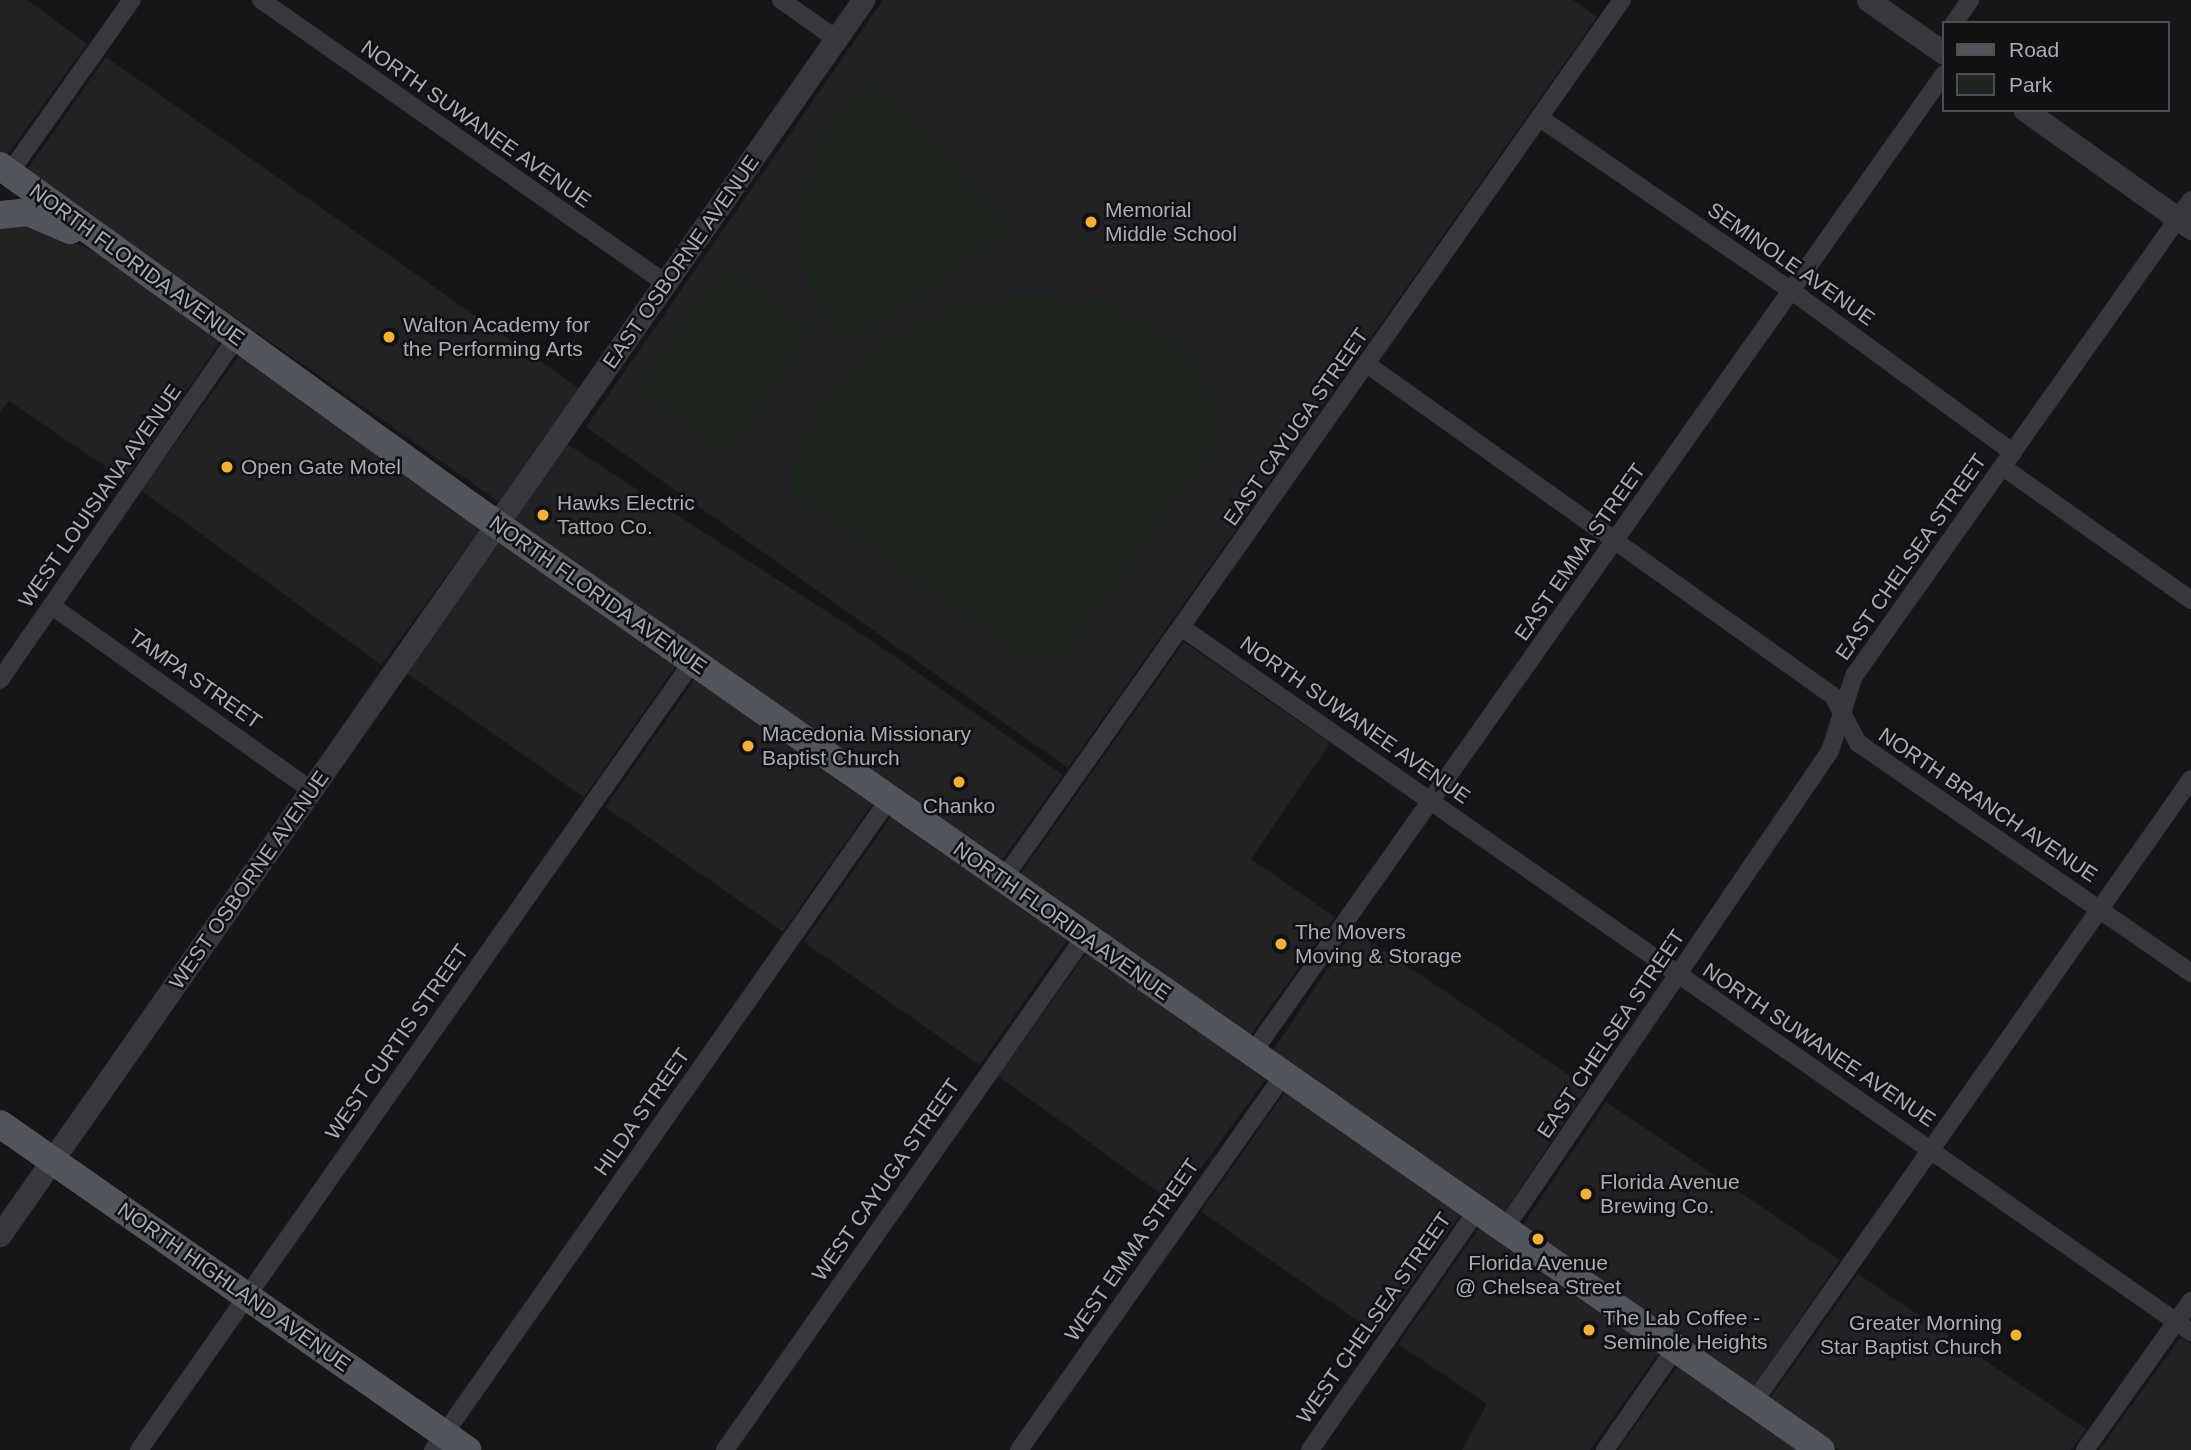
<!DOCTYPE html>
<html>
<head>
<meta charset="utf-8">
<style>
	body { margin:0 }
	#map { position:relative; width:2191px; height:1450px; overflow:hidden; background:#161618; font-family:Arial,sans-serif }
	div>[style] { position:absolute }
	.built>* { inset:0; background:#222225; transform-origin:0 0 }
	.green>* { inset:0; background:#1e261f; transform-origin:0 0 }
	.minor>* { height:18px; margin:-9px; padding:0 9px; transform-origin:9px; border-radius:9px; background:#37383d }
	.tertiary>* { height:23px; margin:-11.5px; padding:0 11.5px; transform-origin:11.5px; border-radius:11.5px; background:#37383d }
	.primary>* { height:28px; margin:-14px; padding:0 14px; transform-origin:14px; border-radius:14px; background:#53555c }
	.dots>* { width:19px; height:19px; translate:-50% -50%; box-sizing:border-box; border:4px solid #111113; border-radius:50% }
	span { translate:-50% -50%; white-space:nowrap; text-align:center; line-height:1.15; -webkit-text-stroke:5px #111113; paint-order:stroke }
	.street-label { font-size:21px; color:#a8adb8 }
	.poi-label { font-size:21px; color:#a8adb8 }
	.left { translate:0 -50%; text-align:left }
	.right { translate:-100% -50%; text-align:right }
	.legend { position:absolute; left:1942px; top:21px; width:228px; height:91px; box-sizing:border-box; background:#111113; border:2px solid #4d4f55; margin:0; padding:9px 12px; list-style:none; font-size:21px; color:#a8adb8 }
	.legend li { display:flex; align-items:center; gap:14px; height:35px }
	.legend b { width:35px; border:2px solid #4d4f55 }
</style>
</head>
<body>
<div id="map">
	<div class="built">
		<i style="clip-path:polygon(0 0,27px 0,87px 44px,6px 157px,0 153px)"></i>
		<i style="clip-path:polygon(883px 0,1573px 0,1597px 17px,1068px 768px,586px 427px)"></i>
		<i style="left:106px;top:57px;width:577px;height:139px;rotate:35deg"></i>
		<i style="clip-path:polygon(27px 222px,113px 260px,222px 339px,125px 480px,9px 401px,0 412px,0 228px)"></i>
		<i style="left:241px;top:353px;width:297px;height:170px;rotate:36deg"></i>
		<i style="clip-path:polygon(567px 444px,874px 642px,1063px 775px,1000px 863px,512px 522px)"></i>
		<i style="left:501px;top:539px;width:216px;height:164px;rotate:35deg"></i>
		<i style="clip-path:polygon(1184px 642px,1330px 743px,1251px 859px,1335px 917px,1247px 1040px,1019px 876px)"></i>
		<i style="left:697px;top:676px;width:217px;height:160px;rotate:35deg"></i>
		<i style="left:893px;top:814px;width:215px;height:156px;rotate:35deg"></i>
		<i style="left:1354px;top:930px;width:282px;height:151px;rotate:34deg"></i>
		<i style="left:1088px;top:951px;width:219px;height:154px;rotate:36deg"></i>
		<i style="left:1285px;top:1092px;width:214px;height:146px;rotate:35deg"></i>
		<i style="left:1606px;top:1102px;width:282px;height:154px;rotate:34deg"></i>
		<i style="clip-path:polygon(1480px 1227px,1660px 1351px,1590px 1450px,1462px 1450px,1487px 1404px,1398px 1344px)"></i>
		<i style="clip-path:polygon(1858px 1274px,2086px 1429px,2071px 1450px,1839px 1450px,1768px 1401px)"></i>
		<i style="clip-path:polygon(2181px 1337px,2191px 1344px,2191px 1450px,2099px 1450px)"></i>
		<i style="clip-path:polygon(1679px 1364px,1803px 1450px,1618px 1450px)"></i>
	</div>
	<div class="green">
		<i style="clip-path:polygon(872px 81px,921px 126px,1005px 220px,1003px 239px,847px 351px,831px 332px,813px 298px,802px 263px,800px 201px,822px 136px,841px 109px)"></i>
		<i style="left:724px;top:263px;width:115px;height:157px;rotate:35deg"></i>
		<i style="clip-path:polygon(1046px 291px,1107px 303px,1170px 335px,1201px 366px,1215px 406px,1217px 447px,1061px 665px,1032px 667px,794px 497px,791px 460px,820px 402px,865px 349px,962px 296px)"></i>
	</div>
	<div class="minor">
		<i style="left:261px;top:0;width:495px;rotate:35deg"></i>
		<i style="left:781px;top:0;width:67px;rotate:35.3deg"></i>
		<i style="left:1954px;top:23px;width:28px;rotate:-55deg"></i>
		<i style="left:1540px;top:118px;width:306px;rotate:34.5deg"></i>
		<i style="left:1792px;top:291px;width:274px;rotate:36.2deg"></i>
		<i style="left:10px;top:172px;width:211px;rotate:-54.7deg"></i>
		<i style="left:1368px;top:365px;width:571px;rotate:35.44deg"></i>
		<i style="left:1833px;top:696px;width:53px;rotate:62deg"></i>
		<i style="left:1858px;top:743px;width:405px;rotate:34.6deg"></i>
		<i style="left:2003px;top:467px;width:230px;rotate:35.3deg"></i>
		<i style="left:52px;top:606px;width:318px;rotate:35.4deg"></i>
		<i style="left:1181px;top:627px;width:1232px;rotate:34.92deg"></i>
		<i style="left:0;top:680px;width:417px;rotate:-55.4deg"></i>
		<i style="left:1004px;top:878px;width:1074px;rotate:-54.86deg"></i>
		<i style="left:1251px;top:1055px;width:1201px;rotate:-54.76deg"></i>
		<i style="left:1503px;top:1231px;width:581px;rotate:-55.74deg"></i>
		<i style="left:1830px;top:751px;width:79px;rotate:-72.3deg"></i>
		<i style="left:1854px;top:676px;width:583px;rotate:-54.7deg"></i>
		<i style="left:1753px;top:1403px;width:762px;rotate:-54.93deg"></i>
		<i style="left:139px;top:1450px;width:964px;rotate:-54.93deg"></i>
		<i style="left:433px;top:1450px;width:795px;rotate:-54.99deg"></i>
		<i style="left:725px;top:1450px;width:628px;rotate:-54.99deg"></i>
		<i style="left:1019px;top:1450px;width:456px;rotate:-54.8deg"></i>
		<i style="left:1310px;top:1450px;width:290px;rotate:-55.1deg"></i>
		<i style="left:1605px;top:1450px;width:123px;rotate:-55.3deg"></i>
		<i style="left:2085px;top:1450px;width:183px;rotate:-54.6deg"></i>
	</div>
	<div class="tertiary">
		<i style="left:1868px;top:0;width:93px;rotate:34.9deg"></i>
		<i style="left:2025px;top:110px;width:204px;rotate:35.4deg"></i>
		<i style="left:0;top:1235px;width:1507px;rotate:-55.05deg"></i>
	</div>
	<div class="primary">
		<i style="left:0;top:166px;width:586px;rotate:35.83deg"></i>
		<i style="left:475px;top:509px;width:1642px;rotate:34.96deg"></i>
		<i style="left:0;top:215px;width:28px;rotate:-6deg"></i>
		<i style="left:28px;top:212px;width:46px;rotate:23.2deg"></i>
		<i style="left:0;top:1124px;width:570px;rotate:34.92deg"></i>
	</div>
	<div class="dots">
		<i style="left:1091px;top:222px;background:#f2b134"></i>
		<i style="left:389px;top:337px;background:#f2b134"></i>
		<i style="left:227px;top:467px;background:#f2b134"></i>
		<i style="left:543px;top:515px;background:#f2b134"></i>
		<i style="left:748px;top:746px;background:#f2b134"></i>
		<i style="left:959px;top:782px;background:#f2b134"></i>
		<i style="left:1281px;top:944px;background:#f2b134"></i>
		<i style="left:1586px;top:1194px;background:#f2b134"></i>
		<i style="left:1538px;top:1239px;background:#f2b134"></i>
		<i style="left:1589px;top:1330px;background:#f2b134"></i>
		<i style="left:2016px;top:1335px;background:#f2b134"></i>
	</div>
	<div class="street-label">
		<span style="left:476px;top:124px;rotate:35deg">NORTH SUWANEE AVENUE</span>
		<span style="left:681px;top:262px;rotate:-55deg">EAST OSBORNE AVENUE</span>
		<span style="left:1791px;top:264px;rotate:35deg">SEMINOLE AVENUE</span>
		<span style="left:137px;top:265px;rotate:36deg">NORTH FLORIDA AVENUE</span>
		<span style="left:1296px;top:427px;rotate:-55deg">EAST CAYUGA STREET</span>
		<span style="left:100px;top:496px;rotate:-55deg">WEST LOUISIANA AVENUE</span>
		<span style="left:1580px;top:552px;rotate:-55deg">EAST EMMA STREET</span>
		<span style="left:1911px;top:557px;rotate:-55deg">EAST CHELSEA STREET</span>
		<span style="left:598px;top:595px;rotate:35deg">NORTH FLORIDA AVENUE</span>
		<span style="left:195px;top:679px;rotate:35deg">TAMPA STREET</span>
		<span style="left:1355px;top:720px;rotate:35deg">NORTH SUWANEE AVENUE</span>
		<span style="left:1988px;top:805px;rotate:34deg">NORTH BRANCH AVENUE</span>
		<span style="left:249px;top:880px;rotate:-55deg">WEST OSBORNE AVENUE</span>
		<span style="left:1062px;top:921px;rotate:35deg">NORTH FLORIDA AVENUE</span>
		<span style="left:1611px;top:1034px;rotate:-56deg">EAST CHELSEA STREET</span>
		<span style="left:397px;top:1042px;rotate:-55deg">WEST CURTIS STREET</span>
		<span style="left:1819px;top:1045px;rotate:34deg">NORTH SUWANEE AVENUE</span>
		<span style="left:642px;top:1112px;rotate:-55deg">HILDA STREET</span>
		<span style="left:886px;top:1180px;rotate:-55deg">WEST CAYUGA STREET</span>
		<span style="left:1132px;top:1250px;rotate:-55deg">WEST EMMA STREET</span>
		<span style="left:234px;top:1287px;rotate:35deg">NORTH HIGHLAND AVENUE</span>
		<span style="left:1374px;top:1318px;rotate:-55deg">WEST CHELSEA STREET</span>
	</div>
	<div class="poi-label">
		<span class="left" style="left:1105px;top:222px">Memorial<br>Middle School</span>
		<span class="left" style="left:403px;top:337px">Walton Academy for<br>the Performing Arts</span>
		<span class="left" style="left:241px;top:467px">Open Gate Motel</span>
		<span class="left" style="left:557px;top:515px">Hawks Electric<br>Tattoo Co.</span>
		<span class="left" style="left:762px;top:746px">Macedonia Missionary<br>Baptist Church</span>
		<span style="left:959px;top:806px">Chanko</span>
		<span class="left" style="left:1295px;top:944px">The Movers<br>Moving &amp; Storage</span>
		<span class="left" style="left:1600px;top:1194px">Florida Avenue<br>Brewing Co.</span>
		<span style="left:1538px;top:1275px">Florida Avenue<br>@ Chelsea Street</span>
		<span class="left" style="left:1603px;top:1330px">The Lab Coffee -<br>Seminole Heights</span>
		<span class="right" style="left:2002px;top:1335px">Greater Morning<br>Star Baptist Church</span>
	</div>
	<ul class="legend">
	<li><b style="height:9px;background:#53555c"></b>Road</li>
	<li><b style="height:19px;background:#1e261f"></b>Park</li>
	</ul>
</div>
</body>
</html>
